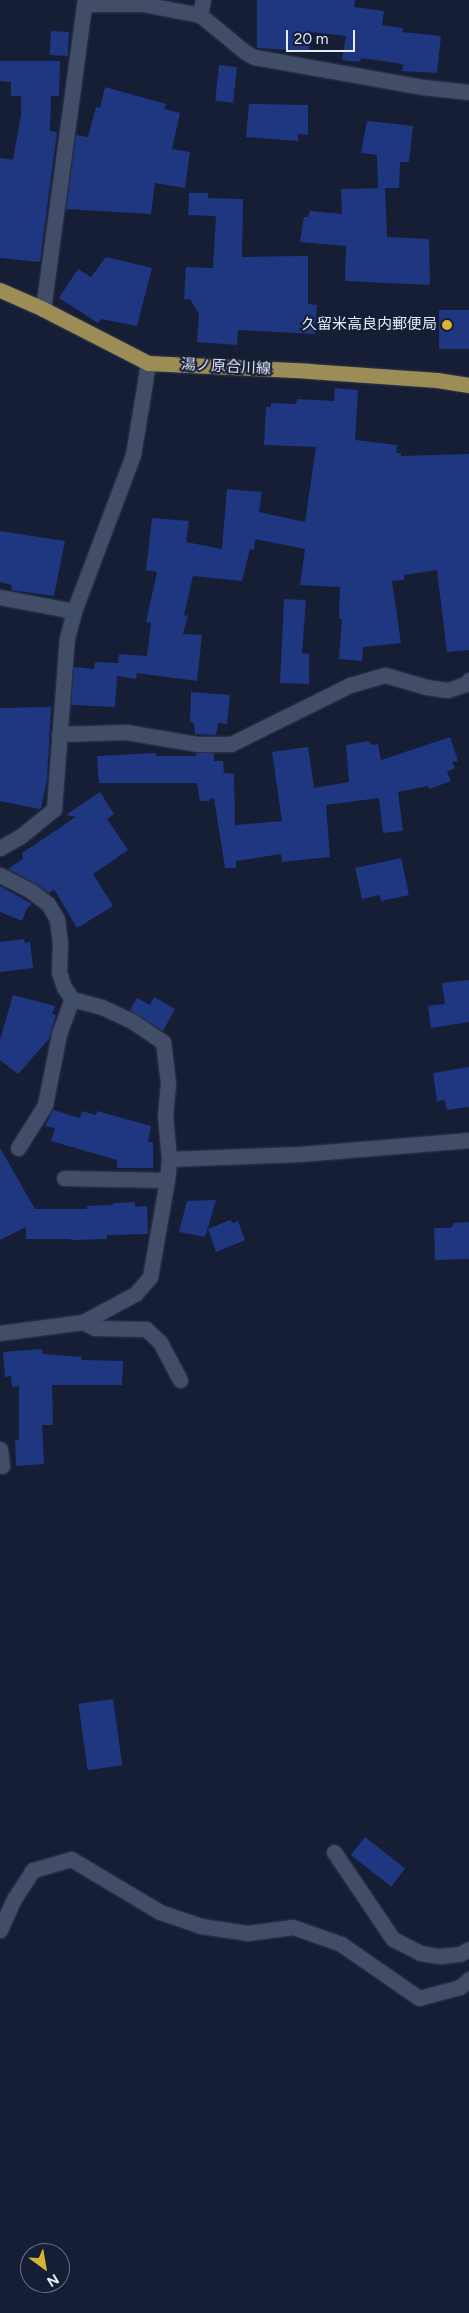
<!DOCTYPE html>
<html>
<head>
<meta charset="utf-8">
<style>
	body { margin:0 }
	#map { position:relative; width:469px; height:2313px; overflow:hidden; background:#151e35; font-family:Figtree,"Noto Sans JP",sans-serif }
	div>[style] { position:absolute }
	.building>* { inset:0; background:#1f3780; transform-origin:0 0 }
	.roads { filter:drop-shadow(0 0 1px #34394d) drop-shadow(0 0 1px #34394d) }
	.minor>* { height:15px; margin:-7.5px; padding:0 7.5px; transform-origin:7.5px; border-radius:7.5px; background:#424d68 }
	.major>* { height:15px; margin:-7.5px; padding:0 7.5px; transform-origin:7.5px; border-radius:7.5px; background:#9c8c55 }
	.dots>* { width:14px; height:14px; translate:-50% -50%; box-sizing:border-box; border:2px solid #151e35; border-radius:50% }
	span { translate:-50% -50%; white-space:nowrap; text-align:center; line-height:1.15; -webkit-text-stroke:4px #151e35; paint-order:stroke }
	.poi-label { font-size:15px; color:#e4ecfc }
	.right { translate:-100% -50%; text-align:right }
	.street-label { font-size:15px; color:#e4ecfc }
	.north { position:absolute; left:20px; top:2243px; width:50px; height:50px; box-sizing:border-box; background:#151e35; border:1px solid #687085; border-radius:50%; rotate:148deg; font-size:14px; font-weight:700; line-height:20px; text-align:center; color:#e4ecfc }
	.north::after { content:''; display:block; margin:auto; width:18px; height:22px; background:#d8b434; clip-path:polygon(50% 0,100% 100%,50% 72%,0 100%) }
	.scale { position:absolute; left:286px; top:30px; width:69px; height:22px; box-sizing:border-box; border:2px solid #e4ecfc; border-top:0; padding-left:6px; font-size:15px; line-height:18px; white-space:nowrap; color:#e4ecfc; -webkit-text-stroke:4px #151e35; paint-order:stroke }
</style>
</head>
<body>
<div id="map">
	<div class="building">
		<i style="clip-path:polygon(257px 0,355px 0,354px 7px,384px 11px,382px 25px,403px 28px,402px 32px,441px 36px,437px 73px,402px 71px,403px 64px,362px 58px,359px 62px,342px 60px,346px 36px,310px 32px,309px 51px,257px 48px)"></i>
		<i style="left:51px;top:31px;width:18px;height:24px;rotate:3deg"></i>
		<i style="clip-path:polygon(0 61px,60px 61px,59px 96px,51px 96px,50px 131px,57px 132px,40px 262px,0 258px,0 158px,13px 160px,21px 115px,21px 96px,11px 96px,11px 82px,0 81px)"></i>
		<i style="left:219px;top:65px;width:18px;height:36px;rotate:6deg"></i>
		<i style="clip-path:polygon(105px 87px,166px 104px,164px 109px,180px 113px,172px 149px,190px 152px,185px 188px,155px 183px,151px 214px,66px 209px,76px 135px,88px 137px,96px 107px,100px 108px)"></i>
		<i style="clip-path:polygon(249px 104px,308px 105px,308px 135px,298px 134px,298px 141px,246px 137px)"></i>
		<i style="clip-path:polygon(367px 121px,413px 126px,409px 162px,400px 162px,399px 188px,385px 188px,387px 237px,429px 239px,430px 285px,345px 281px,346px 246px,300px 242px,304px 217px,308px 217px,310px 211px,342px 214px,341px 189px,385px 188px,378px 188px,377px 155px,361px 153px)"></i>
		<i style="clip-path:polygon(189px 193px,208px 193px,208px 198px,243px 199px,242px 257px,308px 256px,308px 304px,317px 305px,315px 334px,238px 330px,237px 345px,197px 342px,199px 314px,190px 299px,184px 299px,186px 267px,213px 268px,216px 216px,188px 215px)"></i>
		<i style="clip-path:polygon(106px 257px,152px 268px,137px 326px,101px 319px,98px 323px,59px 298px,78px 269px,91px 277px)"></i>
		<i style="left:439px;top:310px;width:30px;height:39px"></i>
		<i style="clip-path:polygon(335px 388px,358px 390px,355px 440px,397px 445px,396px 453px,401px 453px,401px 456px,469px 454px,469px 650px,447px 652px,437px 570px,404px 575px,404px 580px,392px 581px,401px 643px,363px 647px,362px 661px,339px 659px,342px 619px,339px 619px,340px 587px,300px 585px,305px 549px,255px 539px,254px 550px,250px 549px,242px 581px,193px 576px,184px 615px,188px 616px,183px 634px,202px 635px,197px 681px,137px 673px,136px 679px,117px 676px,115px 707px,71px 705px,74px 667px,94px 669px,95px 662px,118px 663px,117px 675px,119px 654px,147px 656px,151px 623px,146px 622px,157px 572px,146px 570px,152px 518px,189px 521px,186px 542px,222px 549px,227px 489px,262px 492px,259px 512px,305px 522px,316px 447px,264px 445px,266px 407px,271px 407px,271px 403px,295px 404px,298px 399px,334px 401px)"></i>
		<i style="clip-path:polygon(0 531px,65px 541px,54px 596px,11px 590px,12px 585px,0 582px)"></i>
		<i style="clip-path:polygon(284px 599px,306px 600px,302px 653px,309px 654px,309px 684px,280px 683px)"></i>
		<i style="clip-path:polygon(191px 692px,230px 695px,227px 724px,218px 723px,216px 735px,195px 734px,194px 724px,190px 721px)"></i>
		<i style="clip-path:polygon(51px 707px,47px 780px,41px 808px,39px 809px,0 801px,0 708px)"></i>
		<i style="clip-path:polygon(450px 737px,458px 761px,452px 762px,455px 768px,447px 772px,451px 781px,429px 789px,428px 786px,398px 792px,403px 831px,383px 833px,379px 798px,326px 805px,330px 857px,282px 862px,281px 854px,236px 861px,236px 868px,225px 868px,214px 798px,210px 799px,209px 801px,200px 801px,197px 783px,99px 783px,97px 756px,156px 753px,156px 756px,196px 756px,196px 753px,214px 753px,214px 761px,223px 761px,224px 773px,234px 774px,235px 825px,282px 821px,272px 752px,308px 747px,314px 788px,349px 782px,346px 745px,368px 741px,372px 745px,378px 744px,381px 760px)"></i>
		<i style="clip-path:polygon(100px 792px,114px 814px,107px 819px,128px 850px,93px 874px,113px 906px,77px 928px,54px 889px,49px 893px,35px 883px,8px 869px,23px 859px,22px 853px,76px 817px,66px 815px)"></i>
		<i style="clip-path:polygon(401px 858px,409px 895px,381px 901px,380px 895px,362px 899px,355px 868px)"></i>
		<i style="clip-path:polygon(0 886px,32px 904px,27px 908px,22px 921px,0 912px)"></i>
		<i style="clip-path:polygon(24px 939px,25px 943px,30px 942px,33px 968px,0 972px,0 942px)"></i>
		<i style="clip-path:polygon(469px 980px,469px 1022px,431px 1028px,428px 1006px,445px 1004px,442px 983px)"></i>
		<i style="clip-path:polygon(13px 995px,55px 1006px,52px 1014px,56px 1015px,49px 1039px,18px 1074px,0 1060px,0 1040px)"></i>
		<i style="clip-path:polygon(154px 997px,175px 1009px,163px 1031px,130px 1010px,137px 998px,150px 1005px)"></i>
		<i style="clip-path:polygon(469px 1067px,469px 1107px,447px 1110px,445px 1100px,437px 1101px,433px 1073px)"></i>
		<i style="clip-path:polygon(53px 1110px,80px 1118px,82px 1111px,96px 1115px,97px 1111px,151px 1126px,148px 1142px,153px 1142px,153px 1168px,117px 1168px,117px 1160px,51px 1141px,55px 1128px,45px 1126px)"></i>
		<i style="clip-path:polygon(0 1148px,35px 1209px,87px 1209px,87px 1206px,113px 1205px,113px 1203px,135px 1202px,135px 1207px,147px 1206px,148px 1234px,107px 1235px,107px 1239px,71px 1240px,71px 1239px,26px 1239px,26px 1227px,0 1240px)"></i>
		<i style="clip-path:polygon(216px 1200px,205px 1237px,179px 1232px,187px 1201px)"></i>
		<i style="clip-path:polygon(230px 1220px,233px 1223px,238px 1221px,245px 1240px,216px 1252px,208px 1229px)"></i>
		<i style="clip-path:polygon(469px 1222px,469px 1259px,435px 1260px,434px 1228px,451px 1228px,454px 1223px)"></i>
		<i style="clip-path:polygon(42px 1349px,42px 1354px,82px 1357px,81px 1360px,123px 1361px,122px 1385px,52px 1385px,53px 1425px,42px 1425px,44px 1464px,16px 1466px,15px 1440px,19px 1440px,19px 1386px,12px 1387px,11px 1376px,5px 1377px,3px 1352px)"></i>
		<i style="left:113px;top:1699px;width:67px;height:35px;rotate:82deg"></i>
		<i style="left:365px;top:1837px;width:51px;height:23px;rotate:38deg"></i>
	</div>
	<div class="roads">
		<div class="minor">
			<i style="left:200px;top:15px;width:15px;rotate:-79deg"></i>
			<i style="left:43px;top:309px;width:308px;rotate:-82.3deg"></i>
			<i style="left:84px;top:4px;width:58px"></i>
			<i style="left:142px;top:4px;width:59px;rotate:10.7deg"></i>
			<i style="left:200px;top:15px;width:58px;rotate:39.4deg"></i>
			<i style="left:245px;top:52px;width:10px;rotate:29deg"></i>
			<i style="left:254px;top:57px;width:172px;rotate:10.1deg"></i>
			<i style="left:423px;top:87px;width:46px;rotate:6.2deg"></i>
			<i style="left:0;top:597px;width:75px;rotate:10.7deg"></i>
			<i style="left:59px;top:734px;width:67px;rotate:-1.7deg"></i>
			<i style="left:126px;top:732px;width:73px;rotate:9.5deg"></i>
			<i style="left:198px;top:744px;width:33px"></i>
			<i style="left:231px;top:744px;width:133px;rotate:-26.4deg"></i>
			<i style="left:350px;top:685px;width:36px;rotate:-16deg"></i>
			<i style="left:385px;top:675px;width:43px;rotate:16.3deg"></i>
			<i style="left:426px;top:687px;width:22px;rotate:8deg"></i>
			<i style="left:448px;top:690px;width:18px;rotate:-19deg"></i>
			<i style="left:465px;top:684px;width:6px;rotate:-45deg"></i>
			<i style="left:0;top:848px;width:24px;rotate:-30deg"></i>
			<i style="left:21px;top:836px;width:43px;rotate:-39.3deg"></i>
			<i style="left:54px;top:809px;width:171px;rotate:-85.7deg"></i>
			<i style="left:67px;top:638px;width:28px;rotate:-75deg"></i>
			<i style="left:74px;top:611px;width:167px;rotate:-69.3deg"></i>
			<i style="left:133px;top:455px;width:93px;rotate:-80.7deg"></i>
			<i style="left:0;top:875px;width:35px;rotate:27deg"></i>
			<i style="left:31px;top:891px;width:21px;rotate:37deg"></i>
			<i style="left:48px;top:904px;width:17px;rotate:59deg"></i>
			<i style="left:57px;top:919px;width:23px;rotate:83deg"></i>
			<i style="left:60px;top:942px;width:30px;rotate:92deg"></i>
			<i style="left:59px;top:972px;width:16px;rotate:72deg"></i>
			<i style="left:64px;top:987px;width:14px;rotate:56deg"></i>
			<i style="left:72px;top:999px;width:31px;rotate:15deg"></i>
			<i style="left:102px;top:1007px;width:33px;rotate:25deg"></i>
			<i style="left:132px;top:1021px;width:37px;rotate:34deg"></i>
			<i style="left:163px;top:1042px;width:41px;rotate:83deg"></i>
			<i style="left:168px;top:1083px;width:32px;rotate:95deg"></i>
			<i style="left:165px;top:1115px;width:44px;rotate:84.8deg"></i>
			<i style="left:169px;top:1159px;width:21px;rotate:95deg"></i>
			<i style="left:167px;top:1180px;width:98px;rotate:99.9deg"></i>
			<i style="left:150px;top:1277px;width:23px;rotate:131deg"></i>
			<i style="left:135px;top:1294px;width:59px;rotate:151.7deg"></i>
			<i style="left:83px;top:1322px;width:84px;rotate:172.5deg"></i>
			<i style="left:18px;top:1148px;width:51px;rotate:-57.9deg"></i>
			<i style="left:45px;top:1105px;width:72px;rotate:-78.8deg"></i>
			<i style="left:59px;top:1034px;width:37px;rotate:-70deg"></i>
			<i style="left:169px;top:1159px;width:131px;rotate:-2.2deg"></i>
			<i style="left:300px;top:1154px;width:170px;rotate:-4.7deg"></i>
			<i style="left:64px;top:1178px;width:103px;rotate:1.1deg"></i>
			<i style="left:83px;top:1322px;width:13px;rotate:27deg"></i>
			<i style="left:95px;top:1328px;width:51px;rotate:1.1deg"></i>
			<i style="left:146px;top:1329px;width:19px;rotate:43deg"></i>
			<i style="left:160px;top:1342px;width:43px;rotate:62.2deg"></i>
			<i style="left:0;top:1449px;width:17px;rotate:83deg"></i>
			<i style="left:2px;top:1466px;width:2px;rotate:180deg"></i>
			<i style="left:334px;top:1852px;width:105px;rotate:55.9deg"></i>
			<i style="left:393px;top:1939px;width:30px;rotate:27deg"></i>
			<i style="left:420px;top:1953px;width:20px;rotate:9deg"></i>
			<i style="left:440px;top:1956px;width:20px;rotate:-6deg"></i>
			<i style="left:460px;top:1954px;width:10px;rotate:-29deg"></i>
			<i style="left:0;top:1930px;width:34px;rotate:-66deg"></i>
			<i style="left:14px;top:1899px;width:35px;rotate:-57deg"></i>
			<i style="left:33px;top:1870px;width:40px;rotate:-16deg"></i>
			<i style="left:71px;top:1859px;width:104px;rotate:30.8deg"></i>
			<i style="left:160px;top:1912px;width:43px;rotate:18.9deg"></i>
			<i style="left:201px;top:1926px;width:48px;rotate:8.5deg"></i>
			<i style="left:248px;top:1933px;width:45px;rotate:-7.6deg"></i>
			<i style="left:293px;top:1927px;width:51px;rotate:19.5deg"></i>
			<i style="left:341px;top:1944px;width:95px;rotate:34.7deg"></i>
			<i style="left:419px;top:1998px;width:42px;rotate:-15deg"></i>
			<i style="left:460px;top:1987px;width:12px;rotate:-42deg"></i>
		</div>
		<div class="major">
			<i style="left:0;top:290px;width:47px;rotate:23.8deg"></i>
			<i style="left:43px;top:309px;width:118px;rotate:27.2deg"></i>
			<i style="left:148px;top:363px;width:161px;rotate:2.8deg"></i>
			<i style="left:309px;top:371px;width:128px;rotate:4deg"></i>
			<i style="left:437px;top:380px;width:32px;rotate:9deg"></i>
		</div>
	</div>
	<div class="dots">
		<i style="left:447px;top:325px;background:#d8b434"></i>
	</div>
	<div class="poi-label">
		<span class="right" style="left:437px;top:325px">久留米高良内郵便局</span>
	</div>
	<div class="street-label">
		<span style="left:226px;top:367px;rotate:3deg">湯ノ原合川線</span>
	</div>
	<div class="north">N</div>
	<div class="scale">20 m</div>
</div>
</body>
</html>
